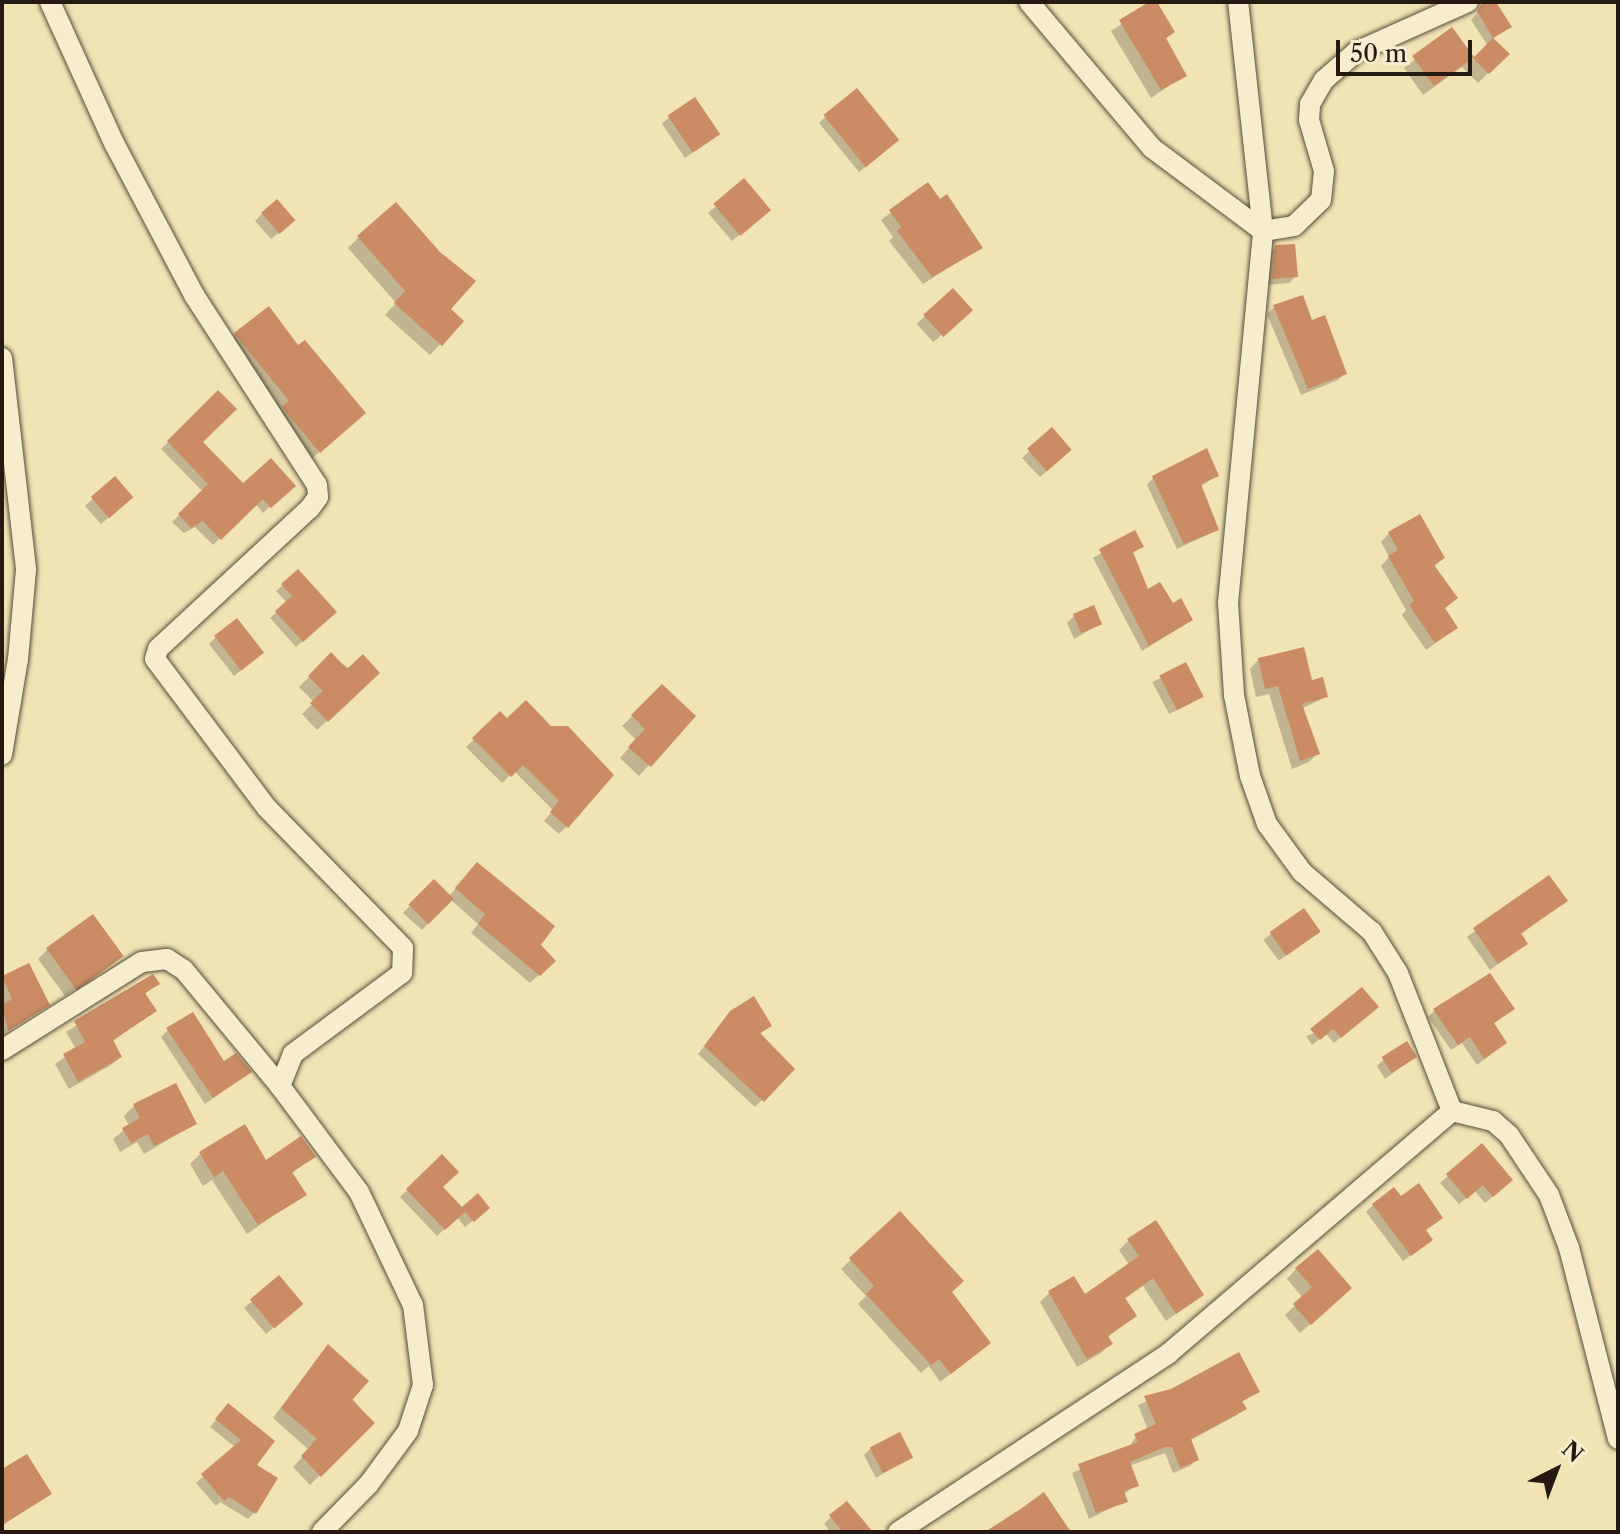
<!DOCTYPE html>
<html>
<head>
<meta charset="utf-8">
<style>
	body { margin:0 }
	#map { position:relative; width:1620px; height:1534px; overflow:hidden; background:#f0e3b4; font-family:"Libre Caslon Text",serif }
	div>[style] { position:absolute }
	.shadow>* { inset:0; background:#0003; transform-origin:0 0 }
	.building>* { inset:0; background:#cb8b63; transform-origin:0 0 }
	.roads { filter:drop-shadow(0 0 2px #574c3b) drop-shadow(0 0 2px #574c3b) }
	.street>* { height:20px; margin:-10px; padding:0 10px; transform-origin:10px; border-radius:10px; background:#f5edce }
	span { translate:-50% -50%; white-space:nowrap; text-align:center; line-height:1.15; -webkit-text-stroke:7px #f5edce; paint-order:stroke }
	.frame { position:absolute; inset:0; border:4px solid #241a13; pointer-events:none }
	.north { position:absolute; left:1516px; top:1430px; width:80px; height:80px; -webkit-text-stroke:6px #f5edce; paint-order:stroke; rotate:42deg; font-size:22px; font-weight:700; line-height:32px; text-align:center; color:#241a13 }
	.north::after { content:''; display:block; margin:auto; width:28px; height:36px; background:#241a13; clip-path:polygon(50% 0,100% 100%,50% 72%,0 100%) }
	.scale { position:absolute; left:1336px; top:40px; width:136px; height:36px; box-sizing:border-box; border:4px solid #241a13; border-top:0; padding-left:10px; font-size:24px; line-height:28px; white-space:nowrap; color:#241a13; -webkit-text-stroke:6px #f5edce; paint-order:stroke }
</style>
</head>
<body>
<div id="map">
	<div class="shadow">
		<i style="clip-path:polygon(1155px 2px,1173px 31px,1165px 40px,1185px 75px,1151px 98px,1111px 31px)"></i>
		<i style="clip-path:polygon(1487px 2px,1493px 2px,1509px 26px,1492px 40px,1507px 54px,1478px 83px,1462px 67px,1423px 95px,1404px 68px,1452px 30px,1474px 60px,1488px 46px,1471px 20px)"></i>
		<i style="clip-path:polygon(826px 116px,890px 147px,859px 172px,819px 123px)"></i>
		<i style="clip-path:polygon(669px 117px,717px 134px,685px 158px,662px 124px)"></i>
		<i style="clip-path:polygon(744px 181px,761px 217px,732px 241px,708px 213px)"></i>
		<i style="clip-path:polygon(928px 185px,980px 248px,923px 284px,889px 241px,893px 237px,881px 220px)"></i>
		<i style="clip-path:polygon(262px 214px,286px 227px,271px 239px,255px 221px)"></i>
		<i style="clip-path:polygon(359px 237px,462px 321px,430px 355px,385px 315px,396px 303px,348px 248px)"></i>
		<i style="clip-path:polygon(1276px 247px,1296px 276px,1289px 283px,1266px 285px,1268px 254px)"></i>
		<i style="left:953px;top:291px;width:25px;height:49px;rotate:48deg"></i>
		<i style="clip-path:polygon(1274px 307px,1345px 373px,1338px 380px,1301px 395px,1267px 314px)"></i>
		<i style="clip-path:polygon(235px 334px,298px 348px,355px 422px,310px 460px,275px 417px,281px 411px,226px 343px)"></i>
		<i style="clip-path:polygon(218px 393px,200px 442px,243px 486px,286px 492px,263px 513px,256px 504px,213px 545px,195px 527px,184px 533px,172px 522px,203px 492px,161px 449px)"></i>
		<i style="clip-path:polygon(1052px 430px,1063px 457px,1040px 477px,1022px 458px)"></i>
		<i style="clip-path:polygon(1217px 475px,1200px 487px,1217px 530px,1177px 549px,1147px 485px,1154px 477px)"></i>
		<i style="clip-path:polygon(114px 479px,124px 504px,101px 524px,85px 506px)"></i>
		<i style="clip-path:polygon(1134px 533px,1141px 546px,1131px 555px,1147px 592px,1191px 620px,1142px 651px,1093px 558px)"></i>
		<i style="clip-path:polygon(1389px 533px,1443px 558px,1433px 568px,1455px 598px,1444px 609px,1456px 628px,1426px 650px,1402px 615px,1406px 610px,1381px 566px,1389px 557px,1381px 542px)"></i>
		<i style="clip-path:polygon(298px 572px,328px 618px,296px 647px,270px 618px,287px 603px,276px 591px)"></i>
		<i style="clip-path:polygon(1074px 616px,1100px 624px,1074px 639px,1067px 623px)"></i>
		<i style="clip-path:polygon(216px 637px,254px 660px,234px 676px,209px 644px)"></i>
		<i style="clip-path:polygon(331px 655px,368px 683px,317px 730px,302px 714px,314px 702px,299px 687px)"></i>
		<i style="clip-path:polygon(1258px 660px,1310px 682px,1326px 697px,1301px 709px,1318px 753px,1309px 762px,1292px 769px,1269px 694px,1256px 697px,1250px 669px)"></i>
		<i style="left:1185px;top:665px;width:36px;height:37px;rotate:62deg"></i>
		<i style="clip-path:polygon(662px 687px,694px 716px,639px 776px,620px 758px,636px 740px,622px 726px)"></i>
		<i style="clip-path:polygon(500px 714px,507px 721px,551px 728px,567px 826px,559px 834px,544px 821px,553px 810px,514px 771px,502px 783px,466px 747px)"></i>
		<i style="clip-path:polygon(469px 873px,554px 961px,530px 983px,471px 933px,478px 924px,451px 900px,422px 930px,403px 913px,434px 881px,449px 896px)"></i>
		<i style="clip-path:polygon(1548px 878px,1565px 901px,1520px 935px,1525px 944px,1490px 970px,1467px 937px)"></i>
		<i style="left:1303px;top:911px;width:26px;height:49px;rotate:54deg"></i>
		<i style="clip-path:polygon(48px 949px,120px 956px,65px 996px,38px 959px)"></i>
		<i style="clip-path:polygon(28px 966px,47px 1004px,2px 1035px,2px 978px)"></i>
		<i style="clip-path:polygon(152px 976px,157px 983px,144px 995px,154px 1011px,112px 1042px,120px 1057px,111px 1065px,69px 1089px,55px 1064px,76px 1049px,66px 1032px)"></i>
		<i style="clip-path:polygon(1512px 1009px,1492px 1025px,1505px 1043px,1477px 1065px,1462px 1043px,1451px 1050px,1428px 1017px,1435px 1010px)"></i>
		<i style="clip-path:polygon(731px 1012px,769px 1026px,759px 1035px,792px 1069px,755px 1107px,698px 1054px)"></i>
		<i style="clip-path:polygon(1370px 1013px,1334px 1043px,1326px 1034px,1312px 1045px,1306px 1036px)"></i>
		<i style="clip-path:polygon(168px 1030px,223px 1064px,249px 1072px,205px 1104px,161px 1037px)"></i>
		<i style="clip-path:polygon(1415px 1057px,1385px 1079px,1377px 1066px,1384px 1059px)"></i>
		<i style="clip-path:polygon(134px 1106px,195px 1124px,144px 1154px,137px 1142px,120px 1152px,113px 1139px,129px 1126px,124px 1116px)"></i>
		<i style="clip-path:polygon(1481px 1146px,1504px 1187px,1485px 1203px,1475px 1191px,1459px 1204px,1440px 1183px)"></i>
		<i style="clip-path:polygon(200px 1154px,265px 1163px,314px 1156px,291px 1174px,304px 1194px,247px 1234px,212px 1180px,203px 1186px,190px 1164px)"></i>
		<i style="clip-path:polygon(442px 1157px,440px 1187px,462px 1210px,481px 1214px,465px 1227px,457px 1217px,437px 1236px,400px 1197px)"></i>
		<i style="clip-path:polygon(1373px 1205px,1423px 1246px,1403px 1261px,1366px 1212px)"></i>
		<i style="clip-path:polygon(900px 1213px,950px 1292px,979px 1352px,940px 1382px,929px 1366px,921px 1373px,858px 1304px,866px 1296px,841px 1269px)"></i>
		<i style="clip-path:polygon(1129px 1240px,1202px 1295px,1166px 1321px,1143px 1286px,1123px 1300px,1134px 1315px,1107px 1338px,1110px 1344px,1101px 1353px,1077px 1367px,1040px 1302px,1049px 1293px,1084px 1297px,1129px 1265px,1119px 1250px)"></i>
		<i style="clip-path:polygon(1296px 1269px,1340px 1298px,1300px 1333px,1285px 1315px,1303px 1298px,1287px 1279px)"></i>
		<i style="clip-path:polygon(251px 1302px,294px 1310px,266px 1334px,244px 1308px)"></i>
		<i style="clip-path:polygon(319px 1356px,372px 1423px,310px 1485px,293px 1467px,309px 1450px,273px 1418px)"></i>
		<i style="clip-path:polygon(1172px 1390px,1258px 1391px,1241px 1403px,1244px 1408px,1237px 1415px,1189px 1441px,1197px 1459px,1190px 1466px,1173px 1473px,1165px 1453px,1129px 1466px,1136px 1485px,1123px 1495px,1125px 1501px,1089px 1519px,1072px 1473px,1130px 1446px,1136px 1436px,1148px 1430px,1138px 1405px)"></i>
		<i style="clip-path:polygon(228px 1406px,254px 1465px,255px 1512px,248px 1519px,220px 1502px,216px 1506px,196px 1483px,235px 1447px,210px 1427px)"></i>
		<i style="clip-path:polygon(871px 1448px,910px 1457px,876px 1478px,864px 1455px)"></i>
		<i style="clip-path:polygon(2px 1472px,49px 1493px,2px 1526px)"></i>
		<i style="clip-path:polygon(831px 1517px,868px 1532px,831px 1532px,824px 1524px)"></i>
	</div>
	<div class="building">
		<i style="clip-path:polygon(1149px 2px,1157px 2px,1175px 32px,1166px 38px,1187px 76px,1161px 90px,1119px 20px)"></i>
		<i style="clip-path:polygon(1496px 2px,1512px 27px,1493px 38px,1477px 11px,1483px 2px)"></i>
		<i style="clip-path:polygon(1452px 27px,1474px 57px,1493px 38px,1510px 54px,1489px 74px,1473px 58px,1434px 86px,1412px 56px)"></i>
		<i style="left:857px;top:88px;width:67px;height:43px;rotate:51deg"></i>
		<i style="left:695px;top:97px;width:45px;height:33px;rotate:56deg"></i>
		<i style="left:744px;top:178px;width:42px;height:40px;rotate:50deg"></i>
		<i style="clip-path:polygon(928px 182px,940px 199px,947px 194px,983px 248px,932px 277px,897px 231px,901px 227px,889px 210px)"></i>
		<i style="left:277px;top:199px;width:28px;height:21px;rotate:49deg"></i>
		<i style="clip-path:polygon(396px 202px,440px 252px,476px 281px,451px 309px,464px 321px,442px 346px,394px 303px,405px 291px,357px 236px)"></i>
		<i style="clip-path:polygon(1295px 244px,1298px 277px,1272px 279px,1275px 245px)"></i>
		<i style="left:953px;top:288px;width:30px;height:40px;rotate:48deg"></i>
		<i style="clip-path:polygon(1303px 295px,1312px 320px,1325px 315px,1347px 374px,1308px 389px,1273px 305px)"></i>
		<i style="clip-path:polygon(269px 306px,298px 345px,305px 340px,366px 413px,320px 453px,282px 407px,289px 401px,234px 333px)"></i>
		<i style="clip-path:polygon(218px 390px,237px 409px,203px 442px,243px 483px,271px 458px,296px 486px,271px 508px,263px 499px,221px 540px,203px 521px,191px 528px,178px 514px,208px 484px,167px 441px)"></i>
		<i style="left:1052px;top:427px;width:30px;height:33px;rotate:49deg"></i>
		<i style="clip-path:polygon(1207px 448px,1219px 476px,1201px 484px,1219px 530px,1184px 544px,1152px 476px)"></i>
		<i style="left:115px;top:476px;width:28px;height:32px;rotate:49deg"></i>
		<i style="clip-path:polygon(1420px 514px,1445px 558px,1434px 565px,1458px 598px,1445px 608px,1458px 628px,1435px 643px,1409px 605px,1414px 601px,1388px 556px,1398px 550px,1388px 532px)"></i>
		<i style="clip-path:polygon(1135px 530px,1144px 547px,1133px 552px,1148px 589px,1160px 582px,1173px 603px,1181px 598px,1193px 620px,1149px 646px,1099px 549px)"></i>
		<i style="clip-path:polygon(298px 569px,337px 612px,303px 642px,275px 611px,292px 596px,281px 584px)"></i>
		<i style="left:1094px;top:605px;width:21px;height:23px;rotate:67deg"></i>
		<i style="left:237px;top:618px;width:44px;height:29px;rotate:52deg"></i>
		<i style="clip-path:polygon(1304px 647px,1312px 680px,1323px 677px,1328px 697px,1302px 704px,1320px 754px,1300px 761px,1278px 686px,1265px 689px,1258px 658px)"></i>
		<i style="clip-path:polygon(331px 652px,347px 669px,363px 654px,380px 673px,328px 722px,310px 703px,323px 691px,308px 676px)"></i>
		<i style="left:1186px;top:662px;width:39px;height:30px;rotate:63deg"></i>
		<i style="clip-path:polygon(662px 684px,696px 716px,651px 767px,628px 747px,645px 729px,631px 715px)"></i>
		<i style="clip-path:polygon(526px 700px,551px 726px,568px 726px,614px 775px,568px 828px,550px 812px,559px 801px,523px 765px,511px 777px,472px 738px,500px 711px,507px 718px)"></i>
		<i style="clip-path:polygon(477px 862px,555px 926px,541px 945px,556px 961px,540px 976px,478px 924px,485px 914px,455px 888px)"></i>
		<i style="clip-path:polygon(1549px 875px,1568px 901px,1521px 933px,1528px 944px,1498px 964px,1473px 928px)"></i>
		<i style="left:434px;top:879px;width:28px;height:36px;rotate:45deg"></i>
		<i style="left:1304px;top:908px;width:29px;height:42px;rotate:55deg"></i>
		<i style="left:93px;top:914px;width:52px;height:58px;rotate:54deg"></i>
		<i style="clip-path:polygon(29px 963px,50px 1005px,8px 1031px,2px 1005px,12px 999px,2px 976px)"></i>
		<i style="clip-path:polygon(1490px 973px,1515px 1009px,1494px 1023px,1507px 1043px,1484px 1059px,1470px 1037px,1458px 1045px,1433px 1009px)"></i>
		<i style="clip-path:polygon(153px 974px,160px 984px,145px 993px,157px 1011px,113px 1040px,122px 1057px,78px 1082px,63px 1054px,85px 1042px,74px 1021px)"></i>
		<i style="clip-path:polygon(1362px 987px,1379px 1007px,1341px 1038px,1333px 1029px,1320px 1040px,1310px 1029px)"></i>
		<i style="clip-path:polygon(754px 996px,772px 1026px,760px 1033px,795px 1069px,764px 1102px,704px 1046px,730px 1011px)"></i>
		<i style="clip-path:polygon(193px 1012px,224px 1061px,236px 1053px,252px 1072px,213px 1098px,166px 1028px)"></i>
		<i style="left:1407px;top:1041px;width:19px;height:30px;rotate:58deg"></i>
		<i style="clip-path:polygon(176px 1083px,197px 1124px,154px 1146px,148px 1134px,131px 1143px,122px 1128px,140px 1118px,133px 1104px)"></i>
		<i style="clip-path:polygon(245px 1124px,266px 1160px,301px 1136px,316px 1157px,292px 1172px,307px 1195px,258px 1225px,223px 1171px,214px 1177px,199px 1152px)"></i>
		<i style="clip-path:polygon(1482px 1143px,1513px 1180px,1493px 1197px,1483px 1185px,1467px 1199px,1446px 1174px)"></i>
		<i style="clip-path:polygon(442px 1154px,459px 1172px,443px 1187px,462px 1207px,478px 1193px,490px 1208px,474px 1222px,465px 1212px,445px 1230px,406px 1189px)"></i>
		<i style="clip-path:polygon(1419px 1183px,1443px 1218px,1426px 1230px,1433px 1240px,1411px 1256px,1372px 1204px,1394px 1187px,1401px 1196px)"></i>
		<i style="clip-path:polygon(900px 1211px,964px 1281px,952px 1292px,991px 1343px,951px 1374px,939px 1359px,931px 1365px,866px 1294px,874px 1286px,849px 1258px)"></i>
		<i style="clip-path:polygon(1156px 1220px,1204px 1295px,1176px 1314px,1153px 1278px,1125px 1298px,1137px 1316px,1108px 1336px,1113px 1344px,1087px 1359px,1048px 1291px,1074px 1276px,1085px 1294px,1139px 1256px,1127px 1239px)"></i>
		<i style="clip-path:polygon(1318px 1249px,1352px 1288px,1311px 1325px,1293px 1304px,1312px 1287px,1295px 1268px)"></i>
		<i style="left:279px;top:1275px;width:38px;height:38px;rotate:50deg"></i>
		<i style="clip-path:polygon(328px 1344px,369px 1381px,352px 1400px,375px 1423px,321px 1477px,301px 1456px,317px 1439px,281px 1408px)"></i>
		<i style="clip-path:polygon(1239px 1352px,1260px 1392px,1242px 1401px,1247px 1409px,1191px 1439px,1199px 1460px,1180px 1468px,1172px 1447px,1165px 1447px,1130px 1462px,1139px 1486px,1124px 1491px,1128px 1502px,1096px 1513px,1078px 1464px,1138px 1442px,1134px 1434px,1156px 1424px,1144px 1396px,1171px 1389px)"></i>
		<i style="clip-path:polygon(228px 1403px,275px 1441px,257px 1465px,278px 1478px,256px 1514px,229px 1497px,224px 1501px,201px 1474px,241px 1440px,215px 1419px)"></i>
		<i style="left:900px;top:1432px;width:29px;height:34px;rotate:63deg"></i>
		<i style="clip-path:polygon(27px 1454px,52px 1494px,2px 1525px,2px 1469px)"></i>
		<i style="clip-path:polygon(1044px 1492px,1071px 1532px,985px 1532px,1022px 1508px)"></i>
		<i style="clip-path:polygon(847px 1501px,873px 1532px,843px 1532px,829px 1515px)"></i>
	</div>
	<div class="roads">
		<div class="street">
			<i style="left:50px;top:2px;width:157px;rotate:65.6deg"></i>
			<i style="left:115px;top:145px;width:170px;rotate:62.2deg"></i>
			<i style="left:194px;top:295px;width:226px;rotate:57.1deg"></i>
			<i style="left:317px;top:485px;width:12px;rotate:85deg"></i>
			<i style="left:318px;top:497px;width:14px;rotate:126deg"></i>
			<i style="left:310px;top:508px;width:207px;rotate:137.2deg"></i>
			<i style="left:158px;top:649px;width:10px;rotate:107deg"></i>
			<i style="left:155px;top:659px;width:186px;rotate:53.1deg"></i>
			<i style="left:267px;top:808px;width:195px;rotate:45.8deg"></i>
			<i style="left:403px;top:948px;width:25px;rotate:92deg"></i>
			<i style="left:402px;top:973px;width:136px;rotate:143.4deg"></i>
			<i style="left:293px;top:1054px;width:35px;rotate:112deg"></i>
			<i style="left:1029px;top:2px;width:191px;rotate:49.9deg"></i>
			<i style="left:1152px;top:148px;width:139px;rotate:36.8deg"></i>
			<i style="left:1263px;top:231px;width:31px;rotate:-9deg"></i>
			<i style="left:1294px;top:226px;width:37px;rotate:-44deg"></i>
			<i style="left:1321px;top:200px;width:29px;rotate:-84deg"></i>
			<i style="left:1324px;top:171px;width:53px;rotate:-106.4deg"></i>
			<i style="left:1309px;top:120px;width:16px;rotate:-86deg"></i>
			<i style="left:1310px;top:104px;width:28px;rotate:-60deg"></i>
			<i style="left:1324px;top:80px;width:43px;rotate:-41.2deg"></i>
			<i style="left:1356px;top:52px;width:123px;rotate:-24.1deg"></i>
			<i style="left:2px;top:358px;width:213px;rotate:83.5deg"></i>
			<i style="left:26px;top:570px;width:89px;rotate:95.1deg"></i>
			<i style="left:18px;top:659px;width:97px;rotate:99.5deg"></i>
			<i style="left:2px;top:1050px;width:165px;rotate:-32.2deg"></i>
			<i style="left:142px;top:962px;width:25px;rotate:-7deg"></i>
			<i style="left:167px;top:959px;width:20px;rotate:33deg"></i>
			<i style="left:184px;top:970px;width:151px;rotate:50.4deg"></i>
			<i style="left:280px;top:1086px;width:132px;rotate:53.3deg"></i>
			<i style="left:359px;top:1192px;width:125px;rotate:64.5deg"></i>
			<i style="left:413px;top:1305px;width:81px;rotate:82.9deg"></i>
			<i style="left:423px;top:1385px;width:48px;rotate:108.1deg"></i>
			<i style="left:408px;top:1431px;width:67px;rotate:126.5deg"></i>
			<i style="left:368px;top:1485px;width:66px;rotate:134.4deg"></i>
			<i style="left:1452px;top:1111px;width:42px;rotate:13.7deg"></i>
			<i style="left:1493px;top:1121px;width:21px;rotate:41deg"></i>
			<i style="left:1509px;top:1135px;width:72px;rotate:56.3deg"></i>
			<i style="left:1549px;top:1195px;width:57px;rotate:69.3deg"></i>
			<i style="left:1569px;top:1248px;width:197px;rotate:75.6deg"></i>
			<i style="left:898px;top:1532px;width:325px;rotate:-33.4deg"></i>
			<i style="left:1169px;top:1353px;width:372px;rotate:-40.5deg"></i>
			<i style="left:1452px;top:1111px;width:148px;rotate:-111.4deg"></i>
			<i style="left:1398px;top:973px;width:49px;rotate:-122.4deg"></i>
			<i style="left:1372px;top:932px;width:92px;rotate:-139.4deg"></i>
			<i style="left:1302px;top:872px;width:59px;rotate:-126.1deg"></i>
			<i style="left:1267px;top:824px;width:51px;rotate:-109.5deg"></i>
			<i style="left:1250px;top:776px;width:83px;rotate:-101.2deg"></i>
			<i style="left:1234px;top:695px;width:92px;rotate:-93.7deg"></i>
			<i style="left:1228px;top:603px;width:374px;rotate:-84.6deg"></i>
			<i style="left:1263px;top:231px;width:230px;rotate:-96.2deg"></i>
		</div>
	</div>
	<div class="frame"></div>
	<div class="north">N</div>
	<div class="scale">50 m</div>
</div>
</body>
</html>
